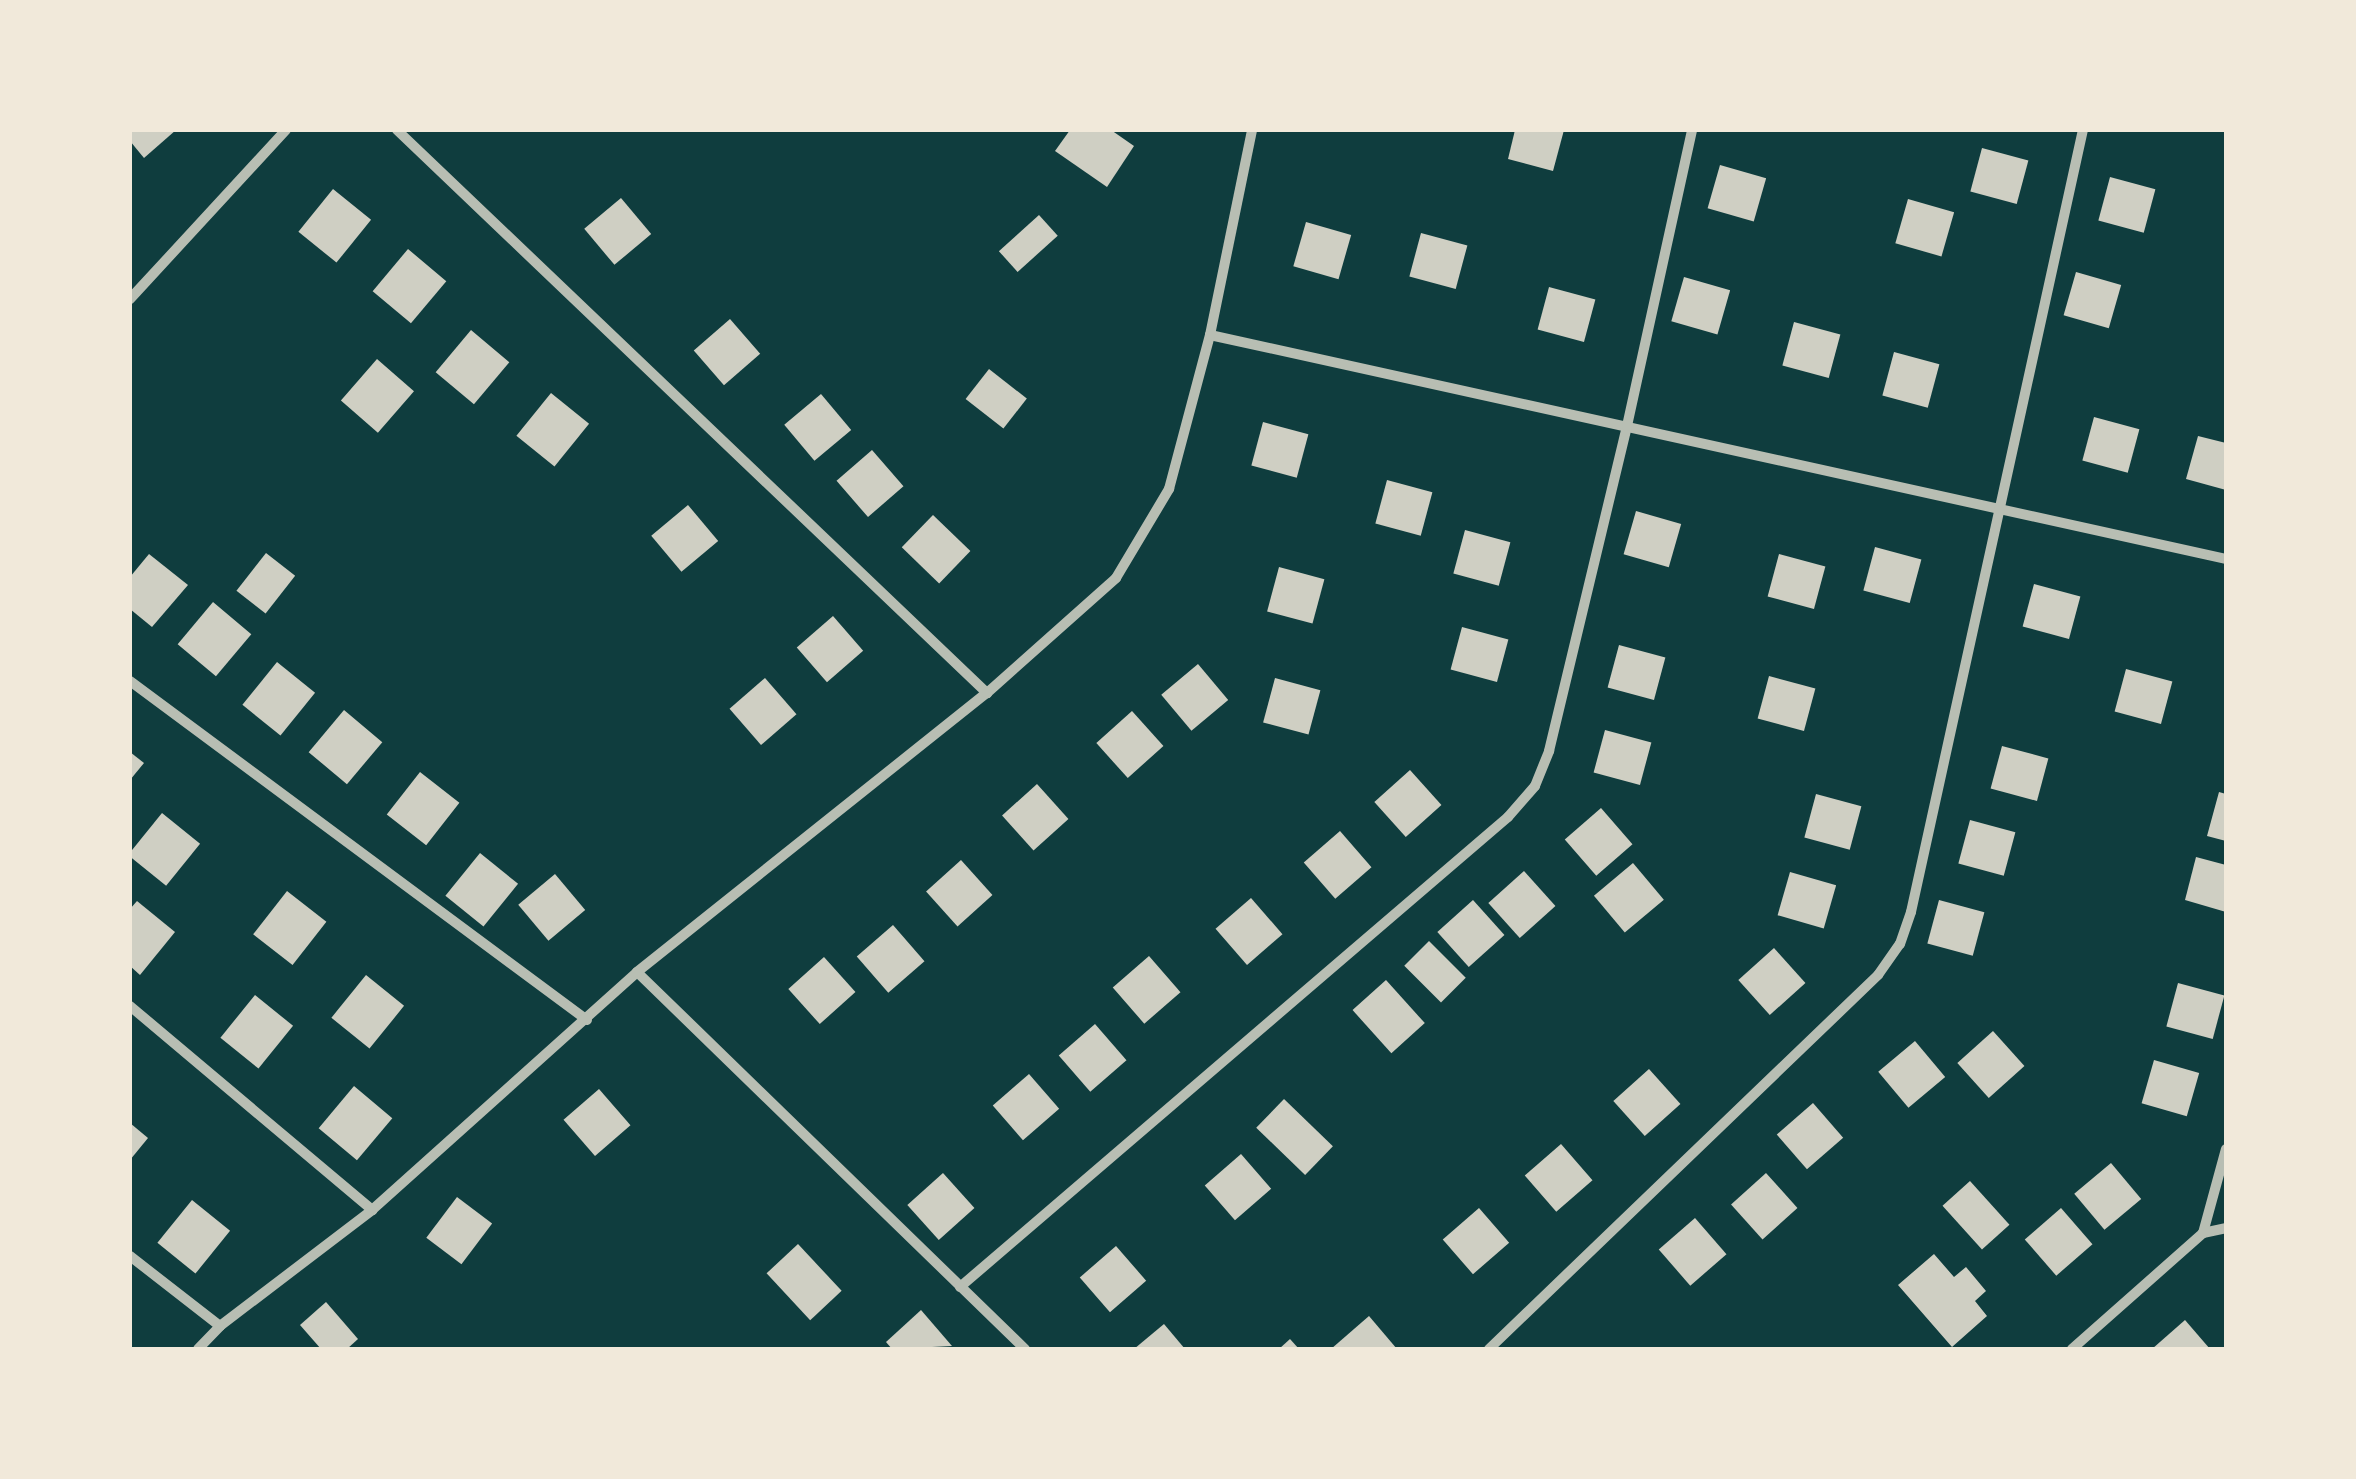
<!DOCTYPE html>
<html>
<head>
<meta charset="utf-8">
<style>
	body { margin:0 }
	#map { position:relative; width:2356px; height:1479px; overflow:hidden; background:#0f3d3e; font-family:"Alegreya Sans",sans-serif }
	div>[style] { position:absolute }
	.building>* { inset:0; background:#cfcfc3; transform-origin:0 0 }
	.minor>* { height:10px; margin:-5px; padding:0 5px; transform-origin:5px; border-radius:5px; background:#b8beb3 }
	span { translate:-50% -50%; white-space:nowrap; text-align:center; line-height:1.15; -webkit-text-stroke:10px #f1e9da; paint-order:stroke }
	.frame { position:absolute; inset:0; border:132px solid #f1e9da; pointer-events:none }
</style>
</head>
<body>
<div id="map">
	<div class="building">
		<i style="clip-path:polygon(130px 130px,176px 130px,144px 158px,130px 141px)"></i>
		<i style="clip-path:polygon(1070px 130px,1111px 130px,1134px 146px,1107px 187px,1055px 151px)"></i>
		<i style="clip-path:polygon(1515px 130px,1564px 130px,1553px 171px,1508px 159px)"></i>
		<i style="left:1982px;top:148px;width:48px;height:45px;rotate:15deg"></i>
		<i style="left:1720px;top:165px;width:48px;height:45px;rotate:16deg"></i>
		<i style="left:2110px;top:177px;width:47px;height:45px;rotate:15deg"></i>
		<i style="left:333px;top:189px;width:49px;height:55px;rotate:39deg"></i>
		<i style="left:621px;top:198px;width:47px;height:48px;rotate:50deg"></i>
		<i style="left:1908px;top:199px;width:48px;height:46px;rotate:16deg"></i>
		<i style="left:1039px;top:215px;width:28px;height:54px;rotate:48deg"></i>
		<i style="left:1306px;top:222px;width:47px;height:46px;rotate:16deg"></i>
		<i style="left:1421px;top:233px;width:48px;height:45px;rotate:15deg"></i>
		<i style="left:408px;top:249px;width:50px;height:55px;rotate:40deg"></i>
		<i style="left:2076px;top:272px;width:47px;height:45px;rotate:16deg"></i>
		<i style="left:1684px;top:277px;width:48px;height:46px;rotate:16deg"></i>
		<i style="left:1549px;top:287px;width:48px;height:44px;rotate:15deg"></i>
		<i style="left:730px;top:319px;width:46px;height:48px;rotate:49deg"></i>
		<i style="left:1794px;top:322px;width:48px;height:45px;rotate:15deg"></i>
		<i style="left:471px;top:330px;width:50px;height:55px;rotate:40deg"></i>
		<i style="left:1894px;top:352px;width:47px;height:45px;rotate:15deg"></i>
		<i style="left:377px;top:359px;width:49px;height:55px;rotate:41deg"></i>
		<i style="left:989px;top:369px;width:48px;height:38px;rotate:38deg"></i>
		<i style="left:551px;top:393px;width:49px;height:55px;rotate:39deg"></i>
		<i style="left:821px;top:394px;width:47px;height:48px;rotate:50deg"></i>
		<i style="left:2094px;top:417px;width:47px;height:45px;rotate:15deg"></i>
		<i style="left:1263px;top:422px;width:47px;height:45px;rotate:15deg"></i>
		<i style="clip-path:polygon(2198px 436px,2226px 443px,2226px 490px,2186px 479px)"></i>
		<i style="left:872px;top:450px;width:48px;height:47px;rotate:49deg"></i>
		<i style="left:1387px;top:480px;width:47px;height:45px;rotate:15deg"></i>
		<i style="left:688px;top:505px;width:47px;height:48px;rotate:50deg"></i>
		<i style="left:1636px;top:511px;width:47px;height:45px;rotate:16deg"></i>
		<i style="left:933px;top:515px;width:52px;height:45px;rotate:44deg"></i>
		<i style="left:1465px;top:530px;width:47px;height:45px;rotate:15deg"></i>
		<i style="left:1875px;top:547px;width:48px;height:45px;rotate:15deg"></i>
		<i style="left:266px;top:553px;width:37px;height:48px;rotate:38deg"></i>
		<i style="clip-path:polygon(149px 554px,188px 585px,152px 627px,130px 609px,130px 577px)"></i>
		<i style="left:1779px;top:554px;width:48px;height:44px;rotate:15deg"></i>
		<i style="left:1279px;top:567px;width:47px;height:46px;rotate:15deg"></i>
		<i style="left:2034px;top:584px;width:48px;height:44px;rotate:15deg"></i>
		<i style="left:213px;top:602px;width:50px;height:55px;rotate:40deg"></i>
		<i style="left:833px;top:616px;width:46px;height:48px;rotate:49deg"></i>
		<i style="left:1462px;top:627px;width:48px;height:44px;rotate:15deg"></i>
		<i style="left:1619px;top:645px;width:48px;height:44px;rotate:15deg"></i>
		<i style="left:277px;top:662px;width:49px;height:55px;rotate:39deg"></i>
		<i style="left:1198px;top:664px;width:47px;height:48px;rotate:50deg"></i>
		<i style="left:2126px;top:669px;width:48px;height:44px;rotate:15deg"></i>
		<i style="left:1769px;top:676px;width:48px;height:44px;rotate:15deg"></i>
		<i style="left:765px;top:678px;width:48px;height:47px;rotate:49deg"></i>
		<i style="left:1275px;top:678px;width:47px;height:46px;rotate:15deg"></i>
		<i style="left:344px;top:710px;width:50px;height:55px;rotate:40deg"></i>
		<i style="left:1132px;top:711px;width:47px;height:48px;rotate:48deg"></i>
		<i style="left:1605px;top:730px;width:48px;height:44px;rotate:15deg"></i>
		<i style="left:2002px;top:746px;width:48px;height:44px;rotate:15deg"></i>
		<i style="clip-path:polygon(130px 752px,144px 763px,130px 780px)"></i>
		<i style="left:1410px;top:770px;width:47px;height:48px;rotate:48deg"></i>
		<i style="left:420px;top:772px;width:50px;height:54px;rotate:38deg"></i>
		<i style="left:1037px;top:784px;width:47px;height:47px;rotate:48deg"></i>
		<i style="clip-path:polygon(2219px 792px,2226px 794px,2226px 841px,2207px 836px)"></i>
		<i style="left:1816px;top:794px;width:47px;height:45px;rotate:15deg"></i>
		<i style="left:1601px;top:808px;width:48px;height:48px;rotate:49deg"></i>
		<i style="left:162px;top:813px;width:49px;height:54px;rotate:39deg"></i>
		<i style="left:1970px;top:820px;width:47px;height:45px;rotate:15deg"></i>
		<i style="left:1340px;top:831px;width:48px;height:48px;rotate:49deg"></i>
		<i style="left:480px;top:853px;width:49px;height:55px;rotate:39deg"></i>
		<i style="clip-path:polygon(2196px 857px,2226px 865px,2226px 912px,2185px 900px)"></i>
		<i style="left:961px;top:860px;width:47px;height:47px;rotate:48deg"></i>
		<i style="left:1633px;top:863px;width:48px;height:51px;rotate:50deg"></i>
		<i style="left:1524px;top:871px;width:47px;height:48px;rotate:48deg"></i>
		<i style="left:1790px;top:872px;width:48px;height:45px;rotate:16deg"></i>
		<i style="left:555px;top:874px;width:47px;height:48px;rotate:50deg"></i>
		<i style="left:287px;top:891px;width:50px;height:55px;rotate:38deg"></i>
		<i style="left:1251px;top:898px;width:48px;height:47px;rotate:49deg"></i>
		<i style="left:1473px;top:900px;width:47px;height:48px;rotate:48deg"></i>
		<i style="left:1939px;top:900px;width:47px;height:45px;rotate:15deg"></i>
		<i style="clip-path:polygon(137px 901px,175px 932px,140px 975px,130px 966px,130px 909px)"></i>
		<i style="left:893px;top:925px;width:48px;height:48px;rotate:49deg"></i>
		<i style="left:1429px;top:941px;width:52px;height:35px;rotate:45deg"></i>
		<i style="left:1774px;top:948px;width:47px;height:48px;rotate:48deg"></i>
		<i style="left:1149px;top:956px;width:48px;height:48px;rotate:49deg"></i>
		<i style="left:824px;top:957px;width:47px;height:48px;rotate:48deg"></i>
		<i style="left:366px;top:975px;width:49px;height:55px;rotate:39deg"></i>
		<i style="left:1386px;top:980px;width:58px;height:45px;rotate:48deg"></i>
		<i style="left:2178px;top:983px;width:48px;height:45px;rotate:15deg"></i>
		<i style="left:255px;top:995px;width:49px;height:55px;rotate:39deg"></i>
		<i style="left:1095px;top:1024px;width:48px;height:48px;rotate:49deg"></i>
		<i style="left:1993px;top:1031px;width:47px;height:48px;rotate:48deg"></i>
		<i style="left:1915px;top:1041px;width:47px;height:48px;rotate:50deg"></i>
		<i style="left:2154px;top:1060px;width:47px;height:45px;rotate:16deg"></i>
		<i style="left:1649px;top:1069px;width:47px;height:48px;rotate:48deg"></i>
		<i style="left:1029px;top:1074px;width:46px;height:48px;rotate:49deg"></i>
		<i style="left:354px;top:1086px;width:50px;height:55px;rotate:40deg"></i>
		<i style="left:599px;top:1089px;width:48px;height:47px;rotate:49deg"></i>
		<i style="left:1284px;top:1099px;width:68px;height:40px;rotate:44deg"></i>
		<i style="left:1813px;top:1103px;width:46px;height:48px;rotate:49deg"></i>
		<i style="clip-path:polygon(130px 1123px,148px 1138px,130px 1160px)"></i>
		<i style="left:1561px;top:1144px;width:48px;height:48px;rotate:49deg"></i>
		<i style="left:1241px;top:1154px;width:46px;height:48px;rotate:49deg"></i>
		<i style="left:2111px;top:1163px;width:47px;height:48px;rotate:50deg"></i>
		<i style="left:943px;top:1173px;width:47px;height:48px;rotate:48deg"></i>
		<i style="left:1766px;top:1173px;width:47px;height:47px;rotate:48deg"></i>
		<i style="left:1970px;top:1181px;width:59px;height:37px;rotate:48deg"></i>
		<i style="left:457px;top:1197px;width:44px;height:51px;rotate:37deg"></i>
		<i style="left:192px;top:1200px;width:49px;height:55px;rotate:39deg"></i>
		<i style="left:1479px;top:1208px;width:46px;height:48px;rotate:49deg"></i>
		<i style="left:2061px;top:1208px;width:48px;height:48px;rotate:49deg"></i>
		<i style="left:1695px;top:1218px;width:48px;height:48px;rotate:49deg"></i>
		<i style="left:798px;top:1244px;width:64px;height:43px;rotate:47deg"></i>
		<i style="left:1116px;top:1246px;width:46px;height:48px;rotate:49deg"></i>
		<i style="clip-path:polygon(1934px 1254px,1954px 1277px,1966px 1267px,1986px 1291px,1975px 1301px,1987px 1316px,1952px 1347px,1898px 1285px)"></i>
		<i style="clip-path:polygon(326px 1302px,358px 1339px,347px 1349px,321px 1349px,300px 1325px)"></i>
		<i style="clip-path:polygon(921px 1310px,952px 1346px,892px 1349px,886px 1342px)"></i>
		<i style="clip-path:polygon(1369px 1316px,1397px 1349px,1331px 1349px)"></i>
		<i style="clip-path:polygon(2185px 1320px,2210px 1349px,2152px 1349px)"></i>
		<i style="clip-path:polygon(1164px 1324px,1185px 1349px,1134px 1349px)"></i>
		<i style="clip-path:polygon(1290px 1339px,1299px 1349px,1279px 1349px)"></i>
	</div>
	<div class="minor">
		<i style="left:397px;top:130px;width:816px;rotate:43.66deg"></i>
		<i style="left:130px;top:299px;width:230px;rotate:-47.3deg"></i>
		<i style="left:1210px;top:335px;width:1040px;rotate:12.43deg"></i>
		<i style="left:130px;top:681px;width:569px;rotate:36.57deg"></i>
		<i style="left:637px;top:972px;width:541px;rotate:44.18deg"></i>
		<i style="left:130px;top:1006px;width:317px;rotate:40.1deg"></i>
		<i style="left:2203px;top:1233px;width:24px;rotate:-12deg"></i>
		<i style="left:130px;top:1256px;width:114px;rotate:37.9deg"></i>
		<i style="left:960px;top:1287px;width:722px;rotate:-40.62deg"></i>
		<i style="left:1508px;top:817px;width:41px;rotate:-48.9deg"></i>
		<i style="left:1535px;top:786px;width:38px;rotate:-68deg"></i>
		<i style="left:1549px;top:751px;width:334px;rotate:-76.5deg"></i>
		<i style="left:1627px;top:426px;width:303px;rotate:-77.6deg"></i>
		<i style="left:198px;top:1349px;width:32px;rotate:-46deg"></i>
		<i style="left:220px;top:1326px;width:191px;rotate:-37.3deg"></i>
		<i style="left:372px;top:1210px;width:356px;rotate:-41.9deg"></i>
		<i style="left:637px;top:972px;width:448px;rotate:-38.6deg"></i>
		<i style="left:987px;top:693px;width:173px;rotate:-41.7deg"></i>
		<i style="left:1116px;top:578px;width:104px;rotate:-59.2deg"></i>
		<i style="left:1169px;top:489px;width:159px;rotate:-75.1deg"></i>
		<i style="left:1210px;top:335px;width:209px;rotate:-78.4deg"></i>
		<i style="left:1489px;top:1349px;width:540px;rotate:-43.87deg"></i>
		<i style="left:1878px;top:975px;width:38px;rotate:-55deg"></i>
		<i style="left:1900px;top:944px;width:34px;rotate:-71deg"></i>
		<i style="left:1911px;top:912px;width:801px;rotate:-77.6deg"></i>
		<i style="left:2072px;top:1349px;width:175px;rotate:-41.5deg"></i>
		<i style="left:2203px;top:1233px;width:87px;rotate:-74.7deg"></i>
	</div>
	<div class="frame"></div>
</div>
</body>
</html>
